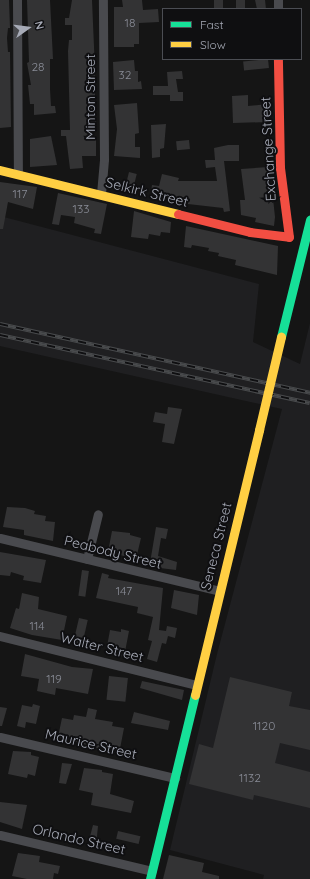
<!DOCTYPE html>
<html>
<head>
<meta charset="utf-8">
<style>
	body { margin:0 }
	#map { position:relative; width:310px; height:879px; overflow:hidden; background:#151515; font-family:Quicksand,sans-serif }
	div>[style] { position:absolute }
	.built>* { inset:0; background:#1f1f21 }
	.building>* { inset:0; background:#333334; transform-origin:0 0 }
	.street>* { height:9px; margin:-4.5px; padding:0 4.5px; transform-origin:4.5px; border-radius:4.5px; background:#494a4e }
	.fast>* { height:9px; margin:-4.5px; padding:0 4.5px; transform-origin:4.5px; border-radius:4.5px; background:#16e098 }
	.slow>* { height:9px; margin:-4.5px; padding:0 4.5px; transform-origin:4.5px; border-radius:4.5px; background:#ffcf43 }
	.jam>* { height:9px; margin:-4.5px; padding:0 4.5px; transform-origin:4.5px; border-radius:4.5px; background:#f24e42 }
	.rail>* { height:4px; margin-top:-2px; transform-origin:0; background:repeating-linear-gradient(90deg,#0f0f11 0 8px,#494b4d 0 16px); box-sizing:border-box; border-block:1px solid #494b4d }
	.slow-bridge>* { height:9px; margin:-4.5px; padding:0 4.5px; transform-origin:4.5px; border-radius:4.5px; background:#ffcf43 }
	span { translate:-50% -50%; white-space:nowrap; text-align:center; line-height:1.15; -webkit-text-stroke:4px #0f0f11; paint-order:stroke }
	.number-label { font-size:12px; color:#898c96 }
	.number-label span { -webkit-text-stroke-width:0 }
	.street-label { font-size:14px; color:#a6aab6 }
	.legend { position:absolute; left:162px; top:8px; width:140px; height:52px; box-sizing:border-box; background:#0f0f11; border:1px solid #4b4d53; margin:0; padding:5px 7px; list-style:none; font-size:12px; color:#a6aab6 }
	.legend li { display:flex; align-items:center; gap:8px; height:20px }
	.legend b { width:20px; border:1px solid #4b4d53 }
	.north { position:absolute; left:8px; top:8px; width:40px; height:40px; -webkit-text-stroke:3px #0f0f11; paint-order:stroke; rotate:76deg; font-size:11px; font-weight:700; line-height:16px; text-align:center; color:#a6aab6 }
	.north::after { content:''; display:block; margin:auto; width:14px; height:18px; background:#a6aab6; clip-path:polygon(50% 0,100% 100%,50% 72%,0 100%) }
</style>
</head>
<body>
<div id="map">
	<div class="built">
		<i style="clip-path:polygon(0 216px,259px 284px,253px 342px,300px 364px,310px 323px,310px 879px,263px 879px,264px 875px,170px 850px,217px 654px,282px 409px,0 346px)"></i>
	</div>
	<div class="building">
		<i style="clip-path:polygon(0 0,9px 0,10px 28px,8px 28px,7px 38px,8px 52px,10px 52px,11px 127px,0 128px)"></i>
		<i style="clip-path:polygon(27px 0,50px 0,53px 59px,50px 59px,50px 89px,51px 106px,55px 106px,56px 113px,34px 115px,34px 104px,30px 104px,28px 85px,31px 85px,27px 63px,29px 62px)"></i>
		<i style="clip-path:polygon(72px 0,92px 0,95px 70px,95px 101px,93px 101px,96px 122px,94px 122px,93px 137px,96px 137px,96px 156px,82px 156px,83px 168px,70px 169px,66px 136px,61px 136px,61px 130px,70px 130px,68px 51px,69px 40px,72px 40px,72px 25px,65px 25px,65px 18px,69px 18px)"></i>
		<i style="clip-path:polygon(122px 0,142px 0,143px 10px,158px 9px,159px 22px,139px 23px,139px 44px,134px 44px,134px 47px,114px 47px,114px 7px,123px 7px)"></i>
		<i style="left:214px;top:0;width:9px;height:9px"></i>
		<i style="left:236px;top:0;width:9px;height:9px"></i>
		<i style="clip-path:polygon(255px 0,265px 0,266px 9px,257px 9px)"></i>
		<i style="left:268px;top:59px;width:9px;height:25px;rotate:84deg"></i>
		<i style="clip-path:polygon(134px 60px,135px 71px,138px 71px,138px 82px,141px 81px,142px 89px,114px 90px,113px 62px)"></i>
		<i style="clip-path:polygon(182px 71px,183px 79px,176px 79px,178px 92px,183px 92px,183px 101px,170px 101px,170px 95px,153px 95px,153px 86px,168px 86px,167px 72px)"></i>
		<i style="clip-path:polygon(248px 95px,248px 106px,268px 104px,268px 122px,233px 123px,232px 96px)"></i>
		<i style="clip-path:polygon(137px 103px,139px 133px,135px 134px,135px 147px,140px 147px,140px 158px,114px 156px,117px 129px,114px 105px)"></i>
		<i style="clip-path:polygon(166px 124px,164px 148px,160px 149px,160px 157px,152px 158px,151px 125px)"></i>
		<i style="clip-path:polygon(51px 136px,57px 165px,30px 167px,30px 139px)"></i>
		<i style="left:189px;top:140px;width:9px;height:13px;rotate:84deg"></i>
		<i style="clip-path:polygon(228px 145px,239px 145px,239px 161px,224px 161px,230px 211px,224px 212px,223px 208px,188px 204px,188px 201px,157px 197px,157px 194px,151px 193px,152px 185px,159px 186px,162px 174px,179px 178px,178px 181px,217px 181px,215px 167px,206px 168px,205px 160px,215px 160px,214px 148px)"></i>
		<i style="clip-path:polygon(268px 167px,269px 189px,272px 189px,275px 217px,274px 226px,255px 222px,256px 218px,241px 215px,240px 200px,245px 200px,241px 169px)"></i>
		<i style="left:129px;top:172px;width:8px;height:14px;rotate:14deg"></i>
		<i style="clip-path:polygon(0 182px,37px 187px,33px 209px,8px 202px,3px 229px,0 229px)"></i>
		<i style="clip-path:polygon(58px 193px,107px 204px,101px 234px,94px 233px,95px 229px,74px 223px,75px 217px,61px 215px,59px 225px,52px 224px)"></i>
		<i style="clip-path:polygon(134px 211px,171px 222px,170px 233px,161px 232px,160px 236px,149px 234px,148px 239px,131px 237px)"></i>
		<i style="clip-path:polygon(186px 226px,278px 246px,277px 275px,235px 265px,236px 260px,218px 256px,219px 253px,208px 251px,209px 248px,192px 245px,191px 248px,184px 247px)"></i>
		<i style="clip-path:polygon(168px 407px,182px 409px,174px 444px,162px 442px,165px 424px,153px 422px,155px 412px,167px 414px)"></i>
		<i style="clip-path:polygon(7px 507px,25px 508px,35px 511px,34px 514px,46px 516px,45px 521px,55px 522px,53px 541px,24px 535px,24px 530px,3px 527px)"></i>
		<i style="clip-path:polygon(156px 527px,168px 529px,166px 539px,161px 538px,158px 556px,177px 562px,176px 570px,160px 568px,160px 564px,150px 563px)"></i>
		<i style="clip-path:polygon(112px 531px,130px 533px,130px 535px,141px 538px,136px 559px,108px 552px)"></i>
		<i style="clip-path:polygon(0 552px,46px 560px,41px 583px,23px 580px,24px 576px,11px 572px,10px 576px,0 575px)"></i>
		<i style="left:82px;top:570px;width:7px;height:26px;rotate:8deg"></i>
		<i style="clip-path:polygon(102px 573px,109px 575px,108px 578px,163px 588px,159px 630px,166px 631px,167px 626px,177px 628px,175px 638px,168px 636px,166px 644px,162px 643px,157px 662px,147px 659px,152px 641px,148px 640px,153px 617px,137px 613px,138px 607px,96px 598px)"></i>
		<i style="clip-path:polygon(174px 590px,199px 595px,197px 615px,171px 608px)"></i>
		<i style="clip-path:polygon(22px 593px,39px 597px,38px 609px,67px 616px,62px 640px,32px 635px,10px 628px,16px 608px,19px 609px)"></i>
		<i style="left:79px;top:618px;width:9px;height:25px;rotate:13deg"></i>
		<i style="clip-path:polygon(121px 629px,129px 631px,124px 657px,106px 652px,110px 630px,121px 632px)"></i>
		<i style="clip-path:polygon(25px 654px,72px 667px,93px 669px,88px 694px,56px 688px,55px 695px,37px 691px,39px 679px,21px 676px)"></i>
		<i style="left:109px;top:676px;width:19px;height:24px;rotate:6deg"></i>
		<i style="clip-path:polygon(230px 677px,292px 692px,289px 706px,310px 710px,310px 750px,280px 743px,275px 763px,310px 772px,310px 808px,254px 795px,253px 800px,189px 784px,199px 744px,213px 748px)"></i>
		<i style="clip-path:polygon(142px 681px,184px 690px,182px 700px,140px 688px)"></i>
		<i style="clip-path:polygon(33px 704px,40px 706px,36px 724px,26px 722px,25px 728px,17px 726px,22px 705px,32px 707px)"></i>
		<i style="clip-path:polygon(0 707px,7px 708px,2px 726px,0 726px)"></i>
		<i style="clip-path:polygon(88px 708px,97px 710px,95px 719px,113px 722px,112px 726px,124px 728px,119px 754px,58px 737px,62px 718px,73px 720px,74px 715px,86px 717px)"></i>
		<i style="clip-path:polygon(134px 712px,170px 721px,168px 730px,131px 723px)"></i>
		<i style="clip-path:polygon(13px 751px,31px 752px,31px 755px,39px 757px,35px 776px,28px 774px,27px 778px,8px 774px)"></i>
		<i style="clip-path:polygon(62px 763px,72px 764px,66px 784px,59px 783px)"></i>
		<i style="clip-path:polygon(84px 768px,102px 770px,102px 772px,113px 774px,110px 794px,134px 801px,131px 813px,91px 805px,93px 793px,79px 790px)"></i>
		<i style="clip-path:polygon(0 802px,27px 805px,22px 829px,0 822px)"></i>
		<i style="clip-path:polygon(93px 825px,98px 826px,96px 846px,88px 844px)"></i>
		<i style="left:118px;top:831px;width:23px;height:8px;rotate:13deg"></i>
		<i style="clip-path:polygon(18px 853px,40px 856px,39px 862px,60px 866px,58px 874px,54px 873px,53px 879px,27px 879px,12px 876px)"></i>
		<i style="clip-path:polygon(169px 855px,204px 863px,202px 872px,219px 876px,219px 879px,163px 879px)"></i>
	</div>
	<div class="street">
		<i style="left:17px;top:0;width:174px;rotate:89.7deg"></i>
		<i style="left:278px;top:9px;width:9px;rotate:-90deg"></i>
		<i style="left:101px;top:194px;width:35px;rotate:-85deg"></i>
		<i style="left:104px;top:159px;width:159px;rotate:-90.4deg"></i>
		<i style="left:0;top:538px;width:226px;rotate:13.5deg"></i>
		<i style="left:87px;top:559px;width:46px;rotate:-76.3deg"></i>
		<i style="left:0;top:636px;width:203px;rotate:14deg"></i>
		<i style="left:0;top:737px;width:180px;rotate:13.2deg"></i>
		<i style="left:0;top:835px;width:156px;rotate:13.3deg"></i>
	</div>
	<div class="fast">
		<i style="left:281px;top:337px;width:121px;rotate:-76.1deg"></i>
		<i style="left:150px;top:879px;width:189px;rotate:-76.3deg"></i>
	</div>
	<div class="slow">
		<i style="left:0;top:170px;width:183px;rotate:13.9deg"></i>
		<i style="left:195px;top:695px;width:273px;rotate:-76.4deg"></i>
	</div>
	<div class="jam">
		<i style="left:178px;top:214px;width:74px;rotate:14deg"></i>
		<i style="left:250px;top:232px;width:39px;rotate:7deg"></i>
		<i style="left:289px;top:237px;width:70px;rotate:-97.4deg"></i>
		<i style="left:280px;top:168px;width:109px;rotate:-91.1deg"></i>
	</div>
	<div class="rail">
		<i style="left:0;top:324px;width:318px;rotate:12.5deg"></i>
		<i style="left:0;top:335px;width:317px;rotate:12.4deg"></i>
	</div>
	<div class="slow-bridge">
		<i style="left:259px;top:430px;width:96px;rotate:-76.7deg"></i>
	</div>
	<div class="number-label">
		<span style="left:130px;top:23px">18</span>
		<span style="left:38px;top:67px">28</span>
		<span style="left:125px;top:75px">32</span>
		<span style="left:20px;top:194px">117</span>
		<span style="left:81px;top:209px">133</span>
		<span style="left:124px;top:591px">147</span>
		<span style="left:37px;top:626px">114</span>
		<span style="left:54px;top:679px">119</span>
		<span style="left:264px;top:726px">1120</span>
		<span style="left:250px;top:778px">1132</span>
	</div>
	<div class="street-label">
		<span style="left:90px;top:97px;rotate:-90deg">Minton Street</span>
		<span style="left:268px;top:149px;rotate:-93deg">Exchange Street</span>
		<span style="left:147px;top:192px;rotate:14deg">Selkirk Street</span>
		<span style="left:216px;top:546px;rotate:-76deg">Seneca Street</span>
		<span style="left:113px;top:552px;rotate:14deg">Peabody Street</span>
		<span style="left:102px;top:647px;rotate:14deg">Walter Street</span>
		<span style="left:91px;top:744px;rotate:13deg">Maurice Street</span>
		<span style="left:79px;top:839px;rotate:13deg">Orlando Street</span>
	</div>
	<ul class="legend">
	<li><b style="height:5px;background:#16e098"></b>Fast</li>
	<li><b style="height:5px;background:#ffcf43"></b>Slow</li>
	</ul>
	<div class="north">N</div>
</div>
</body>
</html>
